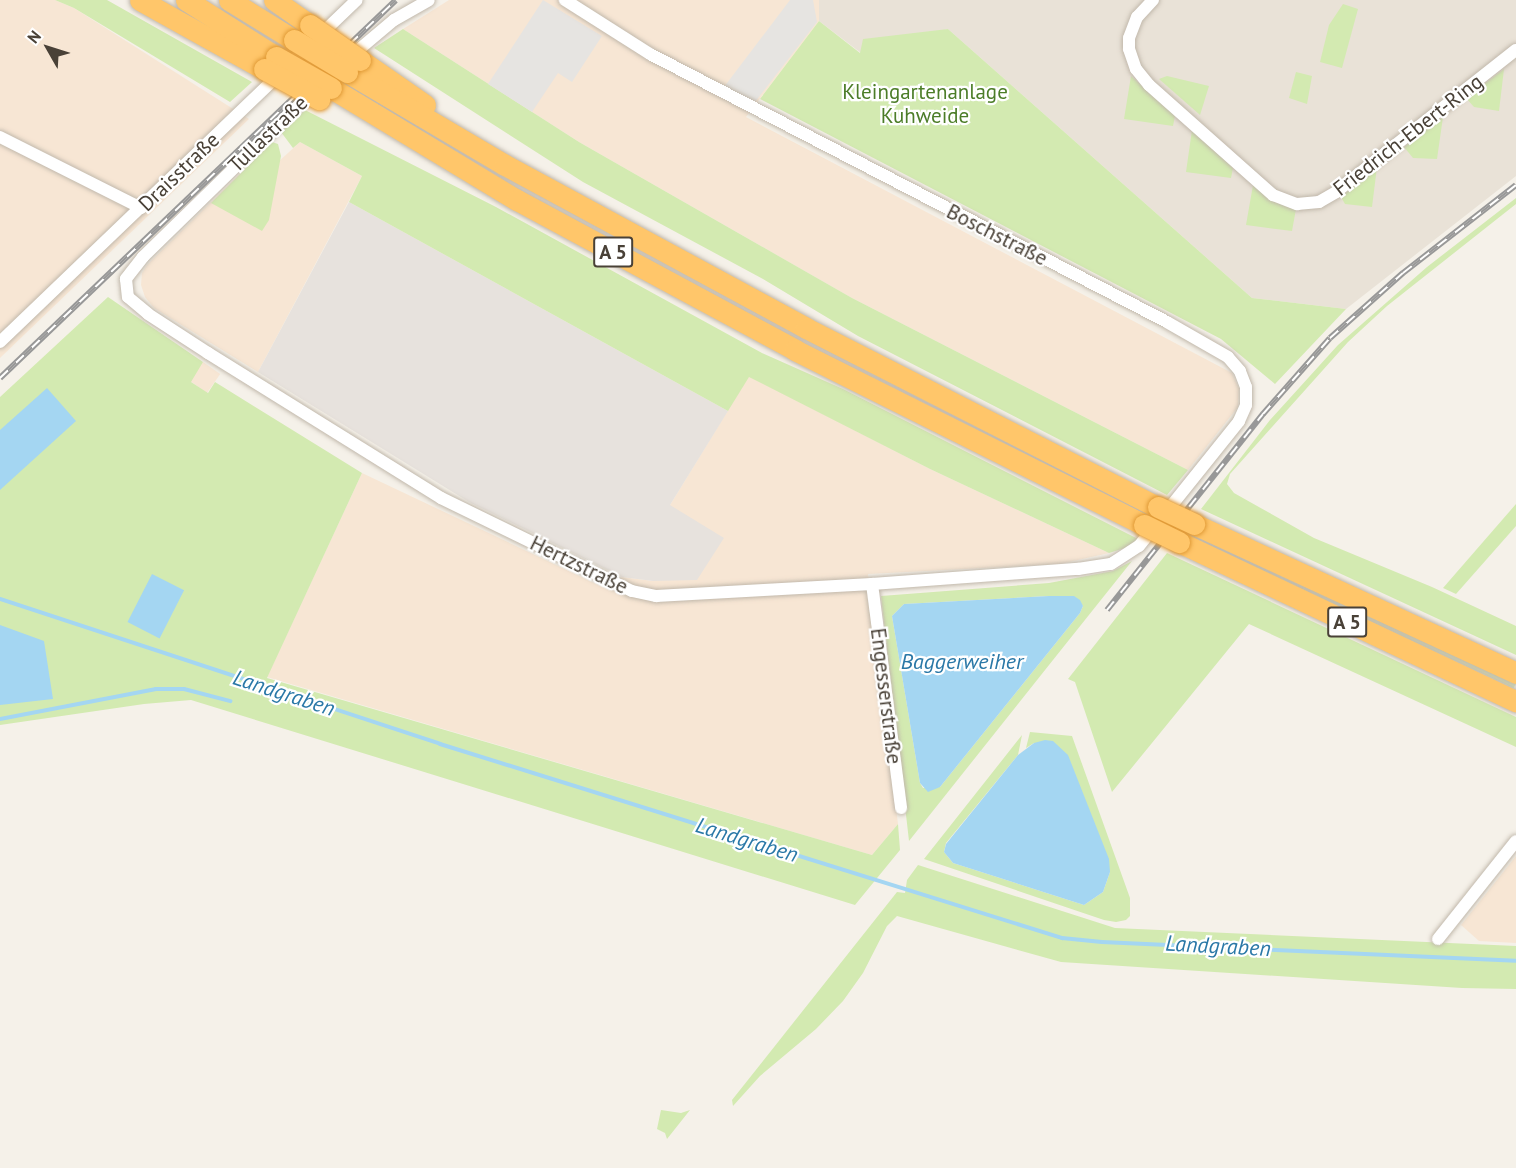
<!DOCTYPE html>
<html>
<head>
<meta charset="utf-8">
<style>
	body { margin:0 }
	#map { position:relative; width:1516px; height:1168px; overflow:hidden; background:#f5f1e9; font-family:"PT Sans",sans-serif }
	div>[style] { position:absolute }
	.residential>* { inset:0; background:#e9e2d7 }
	.commercial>* { inset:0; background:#f7e6d4; transform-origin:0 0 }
	.industrial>* { inset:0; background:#e7e2dd }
	.green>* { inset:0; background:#d3eab1; transform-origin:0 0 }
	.parking>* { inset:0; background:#e6e4e1 }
	.water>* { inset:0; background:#a4d6f2; transform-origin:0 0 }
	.stream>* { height:4px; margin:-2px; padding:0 2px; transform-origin:2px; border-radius:2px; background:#a4d6f2 }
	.roads { filter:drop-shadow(0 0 2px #c1b8ab) drop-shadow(0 0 2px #c1b8ab) }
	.minor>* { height:12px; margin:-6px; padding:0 6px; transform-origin:6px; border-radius:6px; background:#fff }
	.motorway>* { height:21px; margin:-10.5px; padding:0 10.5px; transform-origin:10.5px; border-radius:10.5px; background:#ffc66a }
	.rail>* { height:6px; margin-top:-3px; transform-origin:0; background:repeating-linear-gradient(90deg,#fff 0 11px,#989898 0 22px); box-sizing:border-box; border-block:2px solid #989898 }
	.bridges { filter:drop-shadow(0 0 2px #e19a36) drop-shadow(0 0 2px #e19a36) }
	.motorway-bridge>* { height:21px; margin:-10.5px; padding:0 10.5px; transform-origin:10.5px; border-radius:10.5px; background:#ffc66a }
	span { translate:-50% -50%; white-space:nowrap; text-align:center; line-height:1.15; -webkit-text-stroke:4.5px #fff; paint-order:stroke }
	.shield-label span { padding:2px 4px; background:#fff; border:2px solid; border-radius:4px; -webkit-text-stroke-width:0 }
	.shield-label { font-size:20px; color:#494137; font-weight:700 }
	.park-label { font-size:21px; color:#4c7d28 }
	.street-label { font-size:21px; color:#494137 }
	.water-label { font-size:22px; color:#2a78a7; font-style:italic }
	.north { position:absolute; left:18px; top:18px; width:60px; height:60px; -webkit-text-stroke:4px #fff; paint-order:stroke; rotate:309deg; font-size:16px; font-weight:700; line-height:24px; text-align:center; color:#494137 }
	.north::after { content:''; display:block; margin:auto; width:21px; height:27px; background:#494137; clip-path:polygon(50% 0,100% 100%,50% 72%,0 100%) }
</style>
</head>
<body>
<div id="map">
	<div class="residential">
		<i style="clip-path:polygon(819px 0,1516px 0,1516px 176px,1346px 309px,1252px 298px,948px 29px,861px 53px,819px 21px)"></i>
	</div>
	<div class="commercial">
		<i style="clip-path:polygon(0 0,55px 0,74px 8px,249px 119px,0 358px)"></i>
		<i style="clip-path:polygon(449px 0,819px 0,819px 21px,746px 117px,1232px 373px,1239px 389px,1238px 407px,1188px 470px,852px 298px,579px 142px,403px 29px)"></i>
		<i style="clip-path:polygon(300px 142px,362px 176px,258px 372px,154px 308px,145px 297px,141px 285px,142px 273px,147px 265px,264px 150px,277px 163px)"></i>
		<i style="left:203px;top:362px;width:21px;height:23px;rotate:35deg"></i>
		<i style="clip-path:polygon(749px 376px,930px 469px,1109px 553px,1060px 564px,868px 574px,898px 824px,872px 855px,267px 677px,362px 473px,609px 590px,622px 577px,653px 581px,670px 505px)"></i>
		<i style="clip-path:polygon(1516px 856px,1516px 943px,1479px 941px,1461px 925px)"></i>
	</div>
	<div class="industrial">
		<i style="clip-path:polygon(349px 202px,728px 411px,670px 505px,724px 538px,697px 580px,653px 581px,622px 577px,469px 502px,258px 372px)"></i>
	</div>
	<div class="green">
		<i style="clip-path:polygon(55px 0,107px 0,252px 82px,230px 102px,74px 8px)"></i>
		<i style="clip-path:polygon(1343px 4px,1358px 9px,1342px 68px,1320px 62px,1329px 25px)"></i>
		<i style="clip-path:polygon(819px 21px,860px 53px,863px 39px,948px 29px,1252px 298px,1346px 309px,1275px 384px,1221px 339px,760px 99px)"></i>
		<i style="clip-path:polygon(403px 29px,579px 142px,852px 298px,1188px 470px,1167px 495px,858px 336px,763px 279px,583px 182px,374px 48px)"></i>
		<i style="clip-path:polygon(1504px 69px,1499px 111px,1474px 107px,1466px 98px)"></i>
		<i style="clip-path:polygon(1296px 72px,1312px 76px,1307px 104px,1289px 98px)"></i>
		<i style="clip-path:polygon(1131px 76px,1175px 116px,1173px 126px,1124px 119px)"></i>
		<i style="clip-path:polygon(1167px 76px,1209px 86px,1200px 115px,1159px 79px)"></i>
		<i style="clip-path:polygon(305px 110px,496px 207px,762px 353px,843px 389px,1138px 539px,1125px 548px,1109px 553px,930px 469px,749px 377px,728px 411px,349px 202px,362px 176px,300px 142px,293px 148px,281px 132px)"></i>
		<i style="clip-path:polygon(1443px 117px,1437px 159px,1413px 158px,1404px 147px)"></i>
		<i style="clip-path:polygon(1192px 130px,1233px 168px,1231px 178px,1186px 172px)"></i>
		<i style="clip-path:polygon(272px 142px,278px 144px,281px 156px,269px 220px,262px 231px,211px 203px)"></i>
		<i style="clip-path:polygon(1377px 167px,1372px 207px,1345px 204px,1341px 197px)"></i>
		<i style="clip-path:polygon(1253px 185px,1275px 202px,1296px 209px,1292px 231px,1246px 225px)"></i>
		<i style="clip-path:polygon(1516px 198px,1516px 204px,1387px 306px,1348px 342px,1230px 474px,1227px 484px,1234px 493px,1314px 538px,1432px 587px,1516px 626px,1516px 655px,1201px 509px,1270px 420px,1338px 345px,1427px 267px)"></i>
		<i style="clip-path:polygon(108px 297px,203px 362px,191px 382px,208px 393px,215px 382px,362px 473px,267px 678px,872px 855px,898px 824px,900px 850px,855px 905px,191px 700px,144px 704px,0 725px,0 397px)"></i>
		<i style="clip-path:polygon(1516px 504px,1516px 526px,1456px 594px,1443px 588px)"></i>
		<i style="left:1189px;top:530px;width:361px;height:6px;rotate:25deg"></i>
		<i style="clip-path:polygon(1167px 553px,1516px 717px,1516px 747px,1249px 624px,1112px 792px,1075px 682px,1068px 679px)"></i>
		<i style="clip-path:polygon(evenodd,1132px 561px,1049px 665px,909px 841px,881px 596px,1049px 583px,1113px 571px,1132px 561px,1049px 596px,1073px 596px,1083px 606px,1080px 613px,940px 787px,923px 788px,920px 783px,892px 616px,904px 604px,1049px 596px)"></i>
		<i style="clip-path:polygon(1030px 732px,1072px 736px,1130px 898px,1130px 916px,1126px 920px,1116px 922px,1104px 920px,924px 859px,1022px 735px,1018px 755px,946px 843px,944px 852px,953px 863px,1084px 905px,1103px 892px,1110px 872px,1034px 743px,1026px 748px)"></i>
		<i style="clip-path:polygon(918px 865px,1115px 928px,1516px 946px,1516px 989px,1462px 988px,1061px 962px,897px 916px,887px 926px,863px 973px,843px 1001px,816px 1029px,760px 1076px,733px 1106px,732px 1100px,897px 892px,905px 893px,907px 880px)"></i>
		<i style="clip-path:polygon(661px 1110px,681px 1113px,690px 1110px,667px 1139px,665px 1133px,657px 1129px)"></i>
	</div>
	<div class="parking">
		<i style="clip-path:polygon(543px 0,602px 36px,572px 82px,558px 73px,532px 112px,488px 84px)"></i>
		<i style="clip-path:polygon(790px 0,813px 0,817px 22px,755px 102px,724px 87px)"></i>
	</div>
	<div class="water">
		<i style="clip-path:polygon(47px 388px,76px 421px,0 490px,0 430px)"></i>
		<i style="left:152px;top:574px;width:36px;height:54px;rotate:27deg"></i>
		<i style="clip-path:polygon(1049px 596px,1074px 596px,1080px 600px,1083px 606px,1080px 613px,940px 787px,928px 792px,920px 783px,892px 616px,904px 604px)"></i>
		<i style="clip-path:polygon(0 625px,44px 641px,53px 699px,0 705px)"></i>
		<i style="clip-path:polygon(1045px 740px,1053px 741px,1068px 755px,1109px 859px,1110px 872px,1103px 892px,1084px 905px,953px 863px,944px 852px,946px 844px,1018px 755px,1034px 743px)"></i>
	</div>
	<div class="stream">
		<i style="left:0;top:599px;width:463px;rotate:18.2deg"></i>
		<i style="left:440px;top:744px;width:652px;rotate:17.32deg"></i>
		<i style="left:1062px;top:938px;width:40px;rotate:5.7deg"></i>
		<i style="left:1102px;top:942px;width:414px;rotate:2.6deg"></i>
		<i style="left:0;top:719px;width:159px;rotate:-10.9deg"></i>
		<i style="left:156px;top:689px;width:28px"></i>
		<i style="left:184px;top:689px;width:48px;rotate:14.6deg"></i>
	</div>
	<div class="roads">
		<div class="minor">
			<i style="left:1153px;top:0;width:23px;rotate:133deg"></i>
			<i style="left:1137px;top:17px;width:22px;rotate:111deg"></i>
			<i style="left:1129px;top:38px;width:11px;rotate:90deg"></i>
			<i style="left:1129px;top:49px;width:21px;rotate:71deg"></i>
			<i style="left:1136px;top:69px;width:21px;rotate:51deg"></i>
			<i style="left:1149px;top:85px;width:166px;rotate:41.6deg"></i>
			<i style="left:1273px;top:195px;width:26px;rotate:21deg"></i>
			<i style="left:1297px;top:204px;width:22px;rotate:-5deg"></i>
			<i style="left:1319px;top:202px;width:20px;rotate:-30deg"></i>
			<i style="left:1336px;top:192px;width:229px;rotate:-38.3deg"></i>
			<i style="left:350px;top:57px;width:57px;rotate:-40.1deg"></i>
			<i style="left:394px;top:20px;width:40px;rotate:-29.7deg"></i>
			<i style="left:313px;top:91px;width:238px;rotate:135.7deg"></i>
			<i style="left:143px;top:257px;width:28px;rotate:128deg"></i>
			<i style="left:126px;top:279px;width:18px;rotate:84deg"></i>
			<i style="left:128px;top:297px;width:26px;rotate:40deg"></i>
			<i style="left:148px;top:314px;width:72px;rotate:33deg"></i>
			<i style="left:208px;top:353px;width:274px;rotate:31.9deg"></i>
			<i style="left:441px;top:498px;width:212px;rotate:26deg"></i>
			<i style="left:632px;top:591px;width:25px;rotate:12deg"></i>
			<i style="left:656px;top:596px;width:216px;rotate:-3.2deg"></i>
			<i style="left:872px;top:584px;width:207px;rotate:-4.2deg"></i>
			<i style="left:1078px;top:569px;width:33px;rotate:-9deg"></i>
			<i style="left:1111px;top:564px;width:33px;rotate:-33deg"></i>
			<i style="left:1139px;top:546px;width:160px;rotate:-51.3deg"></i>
			<i style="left:1239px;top:421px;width:17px;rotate:-66deg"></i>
			<i style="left:1246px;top:405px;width:18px;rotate:-90deg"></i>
			<i style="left:1246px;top:387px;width:17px;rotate:-111deg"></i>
			<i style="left:1240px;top:371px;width:18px;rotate:-131deg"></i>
			<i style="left:1228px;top:357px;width:70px;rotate:-150.2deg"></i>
			<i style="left:1167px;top:322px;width:582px;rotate:-152.6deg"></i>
			<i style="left:650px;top:54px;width:101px;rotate:-147.6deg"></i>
			<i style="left:0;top:137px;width:158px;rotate:26.7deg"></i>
			<i style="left:0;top:342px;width:494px;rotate:-43.8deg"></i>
			<i style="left:872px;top:584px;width:226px;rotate:82.6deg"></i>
			<i style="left:1438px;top:939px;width:125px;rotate:-51.5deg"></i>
		</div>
		<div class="motorway">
			<i style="left:140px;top:0;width:142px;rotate:29.1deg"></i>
			<i style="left:186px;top:0;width:107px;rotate:32.3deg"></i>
			<i style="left:229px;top:0;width:76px;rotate:31.6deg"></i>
			<i style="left:274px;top:0;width:44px;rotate:34.8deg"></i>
			<i style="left:360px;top:60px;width:79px;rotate:34.7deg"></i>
			<i style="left:347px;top:72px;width:183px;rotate:30.5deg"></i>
			<i style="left:505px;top:165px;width:342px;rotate:28.4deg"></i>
			<i style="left:806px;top:328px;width:395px;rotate:27deg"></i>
			<i style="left:331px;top:88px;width:217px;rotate:31.1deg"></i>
			<i style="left:517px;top:200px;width:316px;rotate:28.3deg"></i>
			<i style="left:795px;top:350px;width:390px;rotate:26.6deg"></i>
			<i style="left:1194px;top:524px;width:355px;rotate:24.8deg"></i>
			<i style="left:1179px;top:542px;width:373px;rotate:25.3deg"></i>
		</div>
	</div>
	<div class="rail">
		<i style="left:0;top:378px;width:547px;rotate:-43.67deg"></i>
		<i style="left:1107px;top:610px;width:251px;rotate:-51.5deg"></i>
		<i style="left:1263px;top:414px;width:101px;rotate:-48.6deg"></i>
		<i style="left:1330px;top:338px;width:98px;rotate:-41.7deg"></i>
		<i style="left:1403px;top:273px;width:143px;rotate:-37.9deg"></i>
	</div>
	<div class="bridges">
		<div class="motorway-bridge">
			<i style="left:310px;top:25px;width:61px;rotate:35deg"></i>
			<i style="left:294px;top:40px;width:62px;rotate:31.1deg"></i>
			<i style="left:276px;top:57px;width:63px;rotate:29.4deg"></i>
			<i style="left:264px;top:69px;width:63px;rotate:28.6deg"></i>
			<i style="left:1158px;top:507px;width:40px;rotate:25deg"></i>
			<i style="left:1144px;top:525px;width:39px;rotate:26deg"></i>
		</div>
	</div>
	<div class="shield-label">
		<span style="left:613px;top:252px">A 5</span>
		<span style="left:1347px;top:622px">A 5</span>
	</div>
	<div class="park-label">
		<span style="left:925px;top:104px">Kleingartenanlage<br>Kuhweide</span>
	</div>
	<div class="street-label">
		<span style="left:268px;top:134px;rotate:-44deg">Tullastraße</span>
		<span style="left:1408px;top:135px;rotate:-38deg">Friedrich-Ebert-Ring</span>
		<span style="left:179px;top:172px;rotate:-44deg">Draisstraße</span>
		<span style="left:997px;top:235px;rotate:27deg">Boschstraße</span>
		<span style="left:579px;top:565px;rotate:26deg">Hertzstraße</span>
		<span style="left:886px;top:696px;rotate:83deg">Engesserstraße</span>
	</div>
	<div class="water-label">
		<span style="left:962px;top:662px">Baggerweiher</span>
		<span style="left:284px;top:693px;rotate:18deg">Landgraben</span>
		<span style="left:747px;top:840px;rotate:17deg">Landgraben</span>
		<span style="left:1218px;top:946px;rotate:3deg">Landgraben</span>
	</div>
	<div class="north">N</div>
</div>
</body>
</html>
